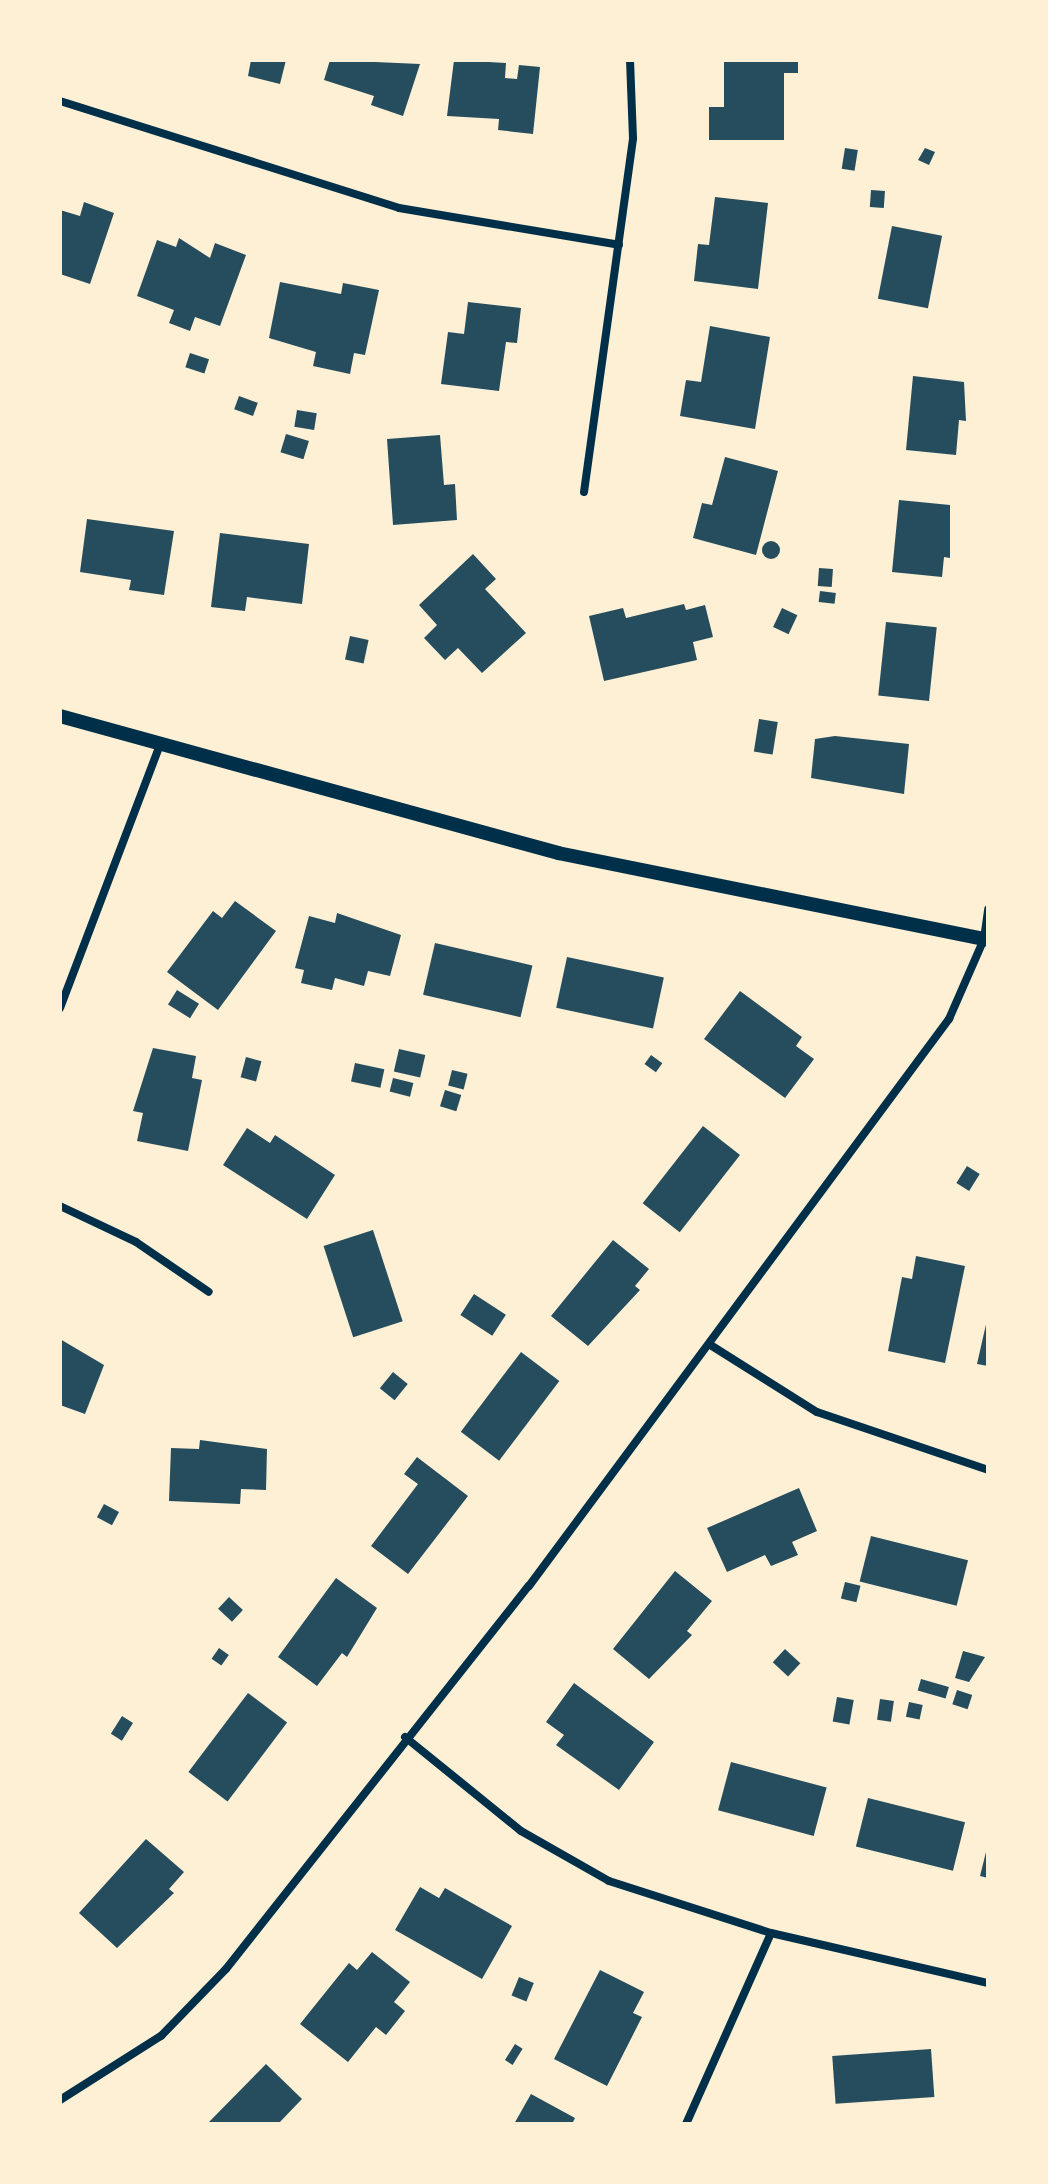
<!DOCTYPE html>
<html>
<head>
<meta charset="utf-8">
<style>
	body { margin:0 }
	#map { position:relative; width:1048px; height:2184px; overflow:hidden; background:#fdf0d5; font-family:Poppins,sans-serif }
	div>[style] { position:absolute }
	.building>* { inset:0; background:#264d5e; transform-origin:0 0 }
	.round { border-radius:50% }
	.minor>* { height:8px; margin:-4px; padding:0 4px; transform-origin:4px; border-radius:4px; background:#003049 }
	.tertiary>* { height:14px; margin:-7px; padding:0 7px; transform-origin:7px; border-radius:7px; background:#003049 }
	span { translate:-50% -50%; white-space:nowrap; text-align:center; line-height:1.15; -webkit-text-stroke:7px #fdf0d5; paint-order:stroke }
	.frame { position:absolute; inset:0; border:62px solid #fdf0d5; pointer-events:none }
</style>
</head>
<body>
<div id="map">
	<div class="building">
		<i style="clip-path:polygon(251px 60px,286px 60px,280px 84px,248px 76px)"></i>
		<i style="clip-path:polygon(330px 60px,420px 64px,403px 116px,371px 105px,374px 96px,324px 80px)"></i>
		<i style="clip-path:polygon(454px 60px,506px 63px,505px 78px,517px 79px,519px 65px,540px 67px,533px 134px,498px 130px,499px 119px,447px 116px)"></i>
		<i style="clip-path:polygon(724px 60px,798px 60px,798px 73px,784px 73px,784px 140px,709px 140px,709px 107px,724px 107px)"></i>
		<i style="left:845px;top:148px;width:13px;height:21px;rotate:9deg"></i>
		<i style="clip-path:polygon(925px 148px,935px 152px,929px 165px,918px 160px)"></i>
		<i style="left:871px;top:190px;width:14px;height:17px;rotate:4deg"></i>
		<i style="clip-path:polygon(715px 197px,768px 203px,758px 289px,694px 281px,698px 244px,709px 245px)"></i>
		<i style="clip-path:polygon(84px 202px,114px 213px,90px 284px,60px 274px,60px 210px,80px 216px)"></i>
		<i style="left:892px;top:226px;width:51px;height:74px;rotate:11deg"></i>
		<i style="clip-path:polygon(179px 238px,210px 258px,215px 243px,246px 255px,220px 326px,195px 317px,190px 331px,169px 323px,174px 310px,137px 296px,157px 240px,176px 247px)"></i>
		<i style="clip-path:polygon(280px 282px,341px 294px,343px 283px,379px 290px,365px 355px,354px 353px,350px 374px,313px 366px,316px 352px,269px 338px)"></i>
		<i style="clip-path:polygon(468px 302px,521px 308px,517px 343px,506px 342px,499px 391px,441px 384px,448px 332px,464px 334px)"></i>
		<i style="clip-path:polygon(710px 326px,770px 337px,755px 429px,680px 416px,686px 380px,701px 382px)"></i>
		<i style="left:190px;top:353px;width:20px;height:15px;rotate:18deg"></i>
		<i style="clip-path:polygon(913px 376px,964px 382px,966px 421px,959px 420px,956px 455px,906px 450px)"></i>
		<i style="left:239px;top:396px;width:20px;height:14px;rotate:20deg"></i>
		<i style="left:297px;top:410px;width:20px;height:17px;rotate:9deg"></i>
		<i style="left:286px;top:434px;width:24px;height:19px;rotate:17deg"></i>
		<i style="clip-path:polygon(440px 435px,444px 485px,455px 484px,457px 520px,393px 525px,387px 439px)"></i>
		<i style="clip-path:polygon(725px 457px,778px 471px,756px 555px,693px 538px,702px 503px,712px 505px)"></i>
		<i style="clip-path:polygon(899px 500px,950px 505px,950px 558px,944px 557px,942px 577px,892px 572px)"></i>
		<i style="clip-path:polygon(87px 519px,174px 531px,164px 595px,129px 590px,131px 580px,80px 572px)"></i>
		<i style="clip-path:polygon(220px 533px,309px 544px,302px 604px,247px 597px,245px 611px,211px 607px)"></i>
		<i class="round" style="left:762px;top:541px;width:18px;height:18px"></i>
		<i style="clip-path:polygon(473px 554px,496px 579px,485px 589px,526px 633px,482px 673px,458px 648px,445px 660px,424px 638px,437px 625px,419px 605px)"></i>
		<i style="left:819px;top:568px;width:14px;height:18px;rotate:4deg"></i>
		<i style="left:820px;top:591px;width:16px;height:11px;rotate:7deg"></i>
		<i style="clip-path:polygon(684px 604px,686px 610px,705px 605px,713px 637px,693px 642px,697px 660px,604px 681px,589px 616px,623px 608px,626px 618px)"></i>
		<i style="left:782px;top:608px;width:17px;height:21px;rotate:25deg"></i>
		<i style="left:886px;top:622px;width:51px;height:74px;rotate:6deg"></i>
		<i style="left:350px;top:636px;width:19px;height:24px;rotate:12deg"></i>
		<i style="left:759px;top:719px;width:19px;height:33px;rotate:9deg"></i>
		<i style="clip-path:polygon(835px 736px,909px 744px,904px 794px,811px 778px,815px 739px)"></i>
		<i style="clip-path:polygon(235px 901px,276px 931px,218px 1010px,167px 972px,213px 911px,222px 918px)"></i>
		<i style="clip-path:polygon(337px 913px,401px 935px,390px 976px,368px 971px,364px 986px,335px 978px,332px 990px,301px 983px,304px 970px,295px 968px,309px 916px,335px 923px)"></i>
		<i style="left:435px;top:943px;width:100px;height:53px;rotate:13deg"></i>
		<i style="left:567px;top:957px;width:99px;height:52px;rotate:12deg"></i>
		<i style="left:177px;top:990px;width:26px;height:17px;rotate:32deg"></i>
		<i style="clip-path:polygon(740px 991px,802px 1037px,796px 1046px,814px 1059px,785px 1098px,704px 1039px)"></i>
		<i style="clip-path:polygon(153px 1048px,196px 1056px,192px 1078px,202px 1080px,188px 1151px,137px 1141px,143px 1113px,133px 1111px)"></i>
		<i style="left:399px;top:1049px;width:27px;height:23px;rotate:13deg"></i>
		<i style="left:651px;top:1055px;width:14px;height:11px;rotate:36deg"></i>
		<i style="left:246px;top:1057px;width:16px;height:21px;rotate:15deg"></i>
		<i style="left:355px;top:1063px;width:30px;height:19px;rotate:12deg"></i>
		<i style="left:452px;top:1070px;width:16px;height:16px;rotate:14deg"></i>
		<i style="left:393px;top:1078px;width:21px;height:14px;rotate:14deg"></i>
		<i style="left:445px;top:1090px;width:17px;height:17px;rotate:17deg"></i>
		<i style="left:703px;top:1126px;width:47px;height:98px;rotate:38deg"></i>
		<i style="clip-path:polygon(247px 1128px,270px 1143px,275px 1135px,335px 1175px,307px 1219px,223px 1165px)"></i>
		<i style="left:967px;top:1166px;width:15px;height:20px;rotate:32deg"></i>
		<i style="left:373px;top:1230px;width:96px;height:52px;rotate:72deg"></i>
		<i style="clip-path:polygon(613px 1240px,649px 1269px,635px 1286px,640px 1290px,588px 1346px,551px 1316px)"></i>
		<i style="clip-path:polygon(916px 1256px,965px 1266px,945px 1363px,888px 1351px,902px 1277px,912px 1279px)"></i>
		<i style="left:474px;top:1294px;width:38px;height:25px;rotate:33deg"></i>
		<i style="clip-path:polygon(987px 1320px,988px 1320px,988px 1366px,977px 1364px)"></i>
		<i style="clip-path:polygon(60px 1339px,104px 1365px,85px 1414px,60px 1405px)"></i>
		<i style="left:521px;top:1352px;width:48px;height:100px;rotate:37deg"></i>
		<i style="left:393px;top:1372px;width:19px;height:21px;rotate:39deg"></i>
		<i style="clip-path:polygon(200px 1440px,267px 1449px,266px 1490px,241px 1489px,240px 1504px,169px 1501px,171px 1448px,199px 1449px)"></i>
		<i style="clip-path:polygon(417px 1457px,468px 1496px,408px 1574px,371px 1546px,418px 1484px,404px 1474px)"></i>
		<i style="clip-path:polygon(799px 1488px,817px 1531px,792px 1542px,798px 1555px,771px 1566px,765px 1555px,727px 1572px,707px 1528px)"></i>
		<i style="left:104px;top:1504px;width:17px;height:15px;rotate:28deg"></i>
		<i style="left:871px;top:1536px;width:100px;height:47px;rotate:14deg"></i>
		<i style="clip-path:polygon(675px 1571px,712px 1601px,687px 1631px,692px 1635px,649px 1679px,613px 1649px)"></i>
		<i style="clip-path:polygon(336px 1578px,377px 1608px,347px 1657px,342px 1653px,317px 1686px,278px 1657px)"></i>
		<i style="left:845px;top:1582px;width:16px;height:17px;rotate:14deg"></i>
		<i style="left:229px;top:1597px;width:19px;height:16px;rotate:43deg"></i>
		<i style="left:219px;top:1648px;width:12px;height:13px;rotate:35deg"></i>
		<i style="left:785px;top:1649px;width:21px;height:18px;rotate:43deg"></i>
		<i style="clip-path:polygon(963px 1651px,985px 1657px,969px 1682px,955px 1678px)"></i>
		<i style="left:921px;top:1679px;width:29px;height:12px;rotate:16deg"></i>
		<i style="clip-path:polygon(574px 1683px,654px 1742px,619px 1790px,556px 1745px,564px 1735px,546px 1722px)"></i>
		<i style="left:957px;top:1690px;width:16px;height:15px;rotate:18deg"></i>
		<i style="left:248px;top:1693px;width:49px;height:99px;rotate:37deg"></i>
		<i style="left:837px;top:1697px;width:17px;height:25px;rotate:10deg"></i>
		<i style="left:880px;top:1699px;width:14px;height:21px;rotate:8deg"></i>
		<i style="left:909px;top:1702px;width:14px;height:15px;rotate:12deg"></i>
		<i style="left:122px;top:1716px;width:13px;height:21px;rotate:32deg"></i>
		<i style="left:731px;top:1762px;width:99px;height:50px;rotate:15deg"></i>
		<i style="left:868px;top:1798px;width:100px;height:50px;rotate:14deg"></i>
		<i style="clip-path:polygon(146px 1839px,184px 1872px,169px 1889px,174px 1893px,117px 1948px,79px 1913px)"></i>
		<i style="clip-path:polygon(988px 1844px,988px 1878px,980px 1876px)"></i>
		<i style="clip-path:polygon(420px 1887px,439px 1898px,445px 1888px,512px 1926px,482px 1979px,395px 1930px)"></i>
		<i style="clip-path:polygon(372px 1952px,410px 1982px,394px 2002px,405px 2011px,386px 2035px,376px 2027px,348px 2062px,300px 2024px,349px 1963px,357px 1970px)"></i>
		<i style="clip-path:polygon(600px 1970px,644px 1992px,633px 2013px,642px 2017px,607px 2086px,554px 2059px)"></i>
		<i style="left:519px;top:1977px;width:16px;height:20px;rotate:22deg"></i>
		<i style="left:515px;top:2044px;width:9px;height:19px;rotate:32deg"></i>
		<i style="left:931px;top:2049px;width:48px;height:99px;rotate:86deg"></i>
		<i style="clip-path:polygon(266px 2064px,302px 2099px,278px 2124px,207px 2124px)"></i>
		<i style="clip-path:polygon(531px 2094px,575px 2118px,572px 2124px,514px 2124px)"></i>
	</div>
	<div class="minor">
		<i style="left:60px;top:101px;width:355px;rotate:17.5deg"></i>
		<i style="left:399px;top:208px;width:223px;rotate:9.5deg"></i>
		<i style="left:584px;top:492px;width:357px;rotate:-82.1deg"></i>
		<i style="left:633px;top:138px;width:78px;rotate:-92.2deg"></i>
		<i style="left:60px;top:1008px;width:278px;rotate:-69.2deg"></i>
		<i style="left:60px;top:1206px;width:84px;rotate:25.3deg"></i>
		<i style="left:136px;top:1242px;width:88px;rotate:34.4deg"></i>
		<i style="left:712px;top:1346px;width:124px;rotate:32.2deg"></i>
		<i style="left:817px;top:1412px;width:181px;rotate:18.7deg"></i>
		<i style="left:405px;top:1737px;width:149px;rotate:39deg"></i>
		<i style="left:521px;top:1831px;width:101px;rotate:29.6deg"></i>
		<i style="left:609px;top:1881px;width:170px;rotate:17.8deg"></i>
		<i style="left:771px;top:1933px;width:223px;rotate:13deg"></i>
		<i style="left:60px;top:2100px;width:120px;rotate:-32.4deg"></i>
		<i style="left:161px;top:2036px;width:93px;rotate:-45.9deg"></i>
		<i style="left:226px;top:1969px;width:488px;rotate:-51.7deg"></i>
		<i style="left:529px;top:1586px;width:706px;rotate:-53.47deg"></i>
		<i style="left:949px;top:1019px;width:87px;rotate:-66.4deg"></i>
		<i style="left:984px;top:939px;width:30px;rotate:-82deg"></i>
		<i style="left:686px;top:2124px;width:209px;rotate:-66deg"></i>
	</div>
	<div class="tertiary">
		<i style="left:60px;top:716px;width:517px;rotate:15.38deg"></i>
		<i style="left:558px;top:853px;width:439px;rotate:11.4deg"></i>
	</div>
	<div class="frame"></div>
</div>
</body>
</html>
